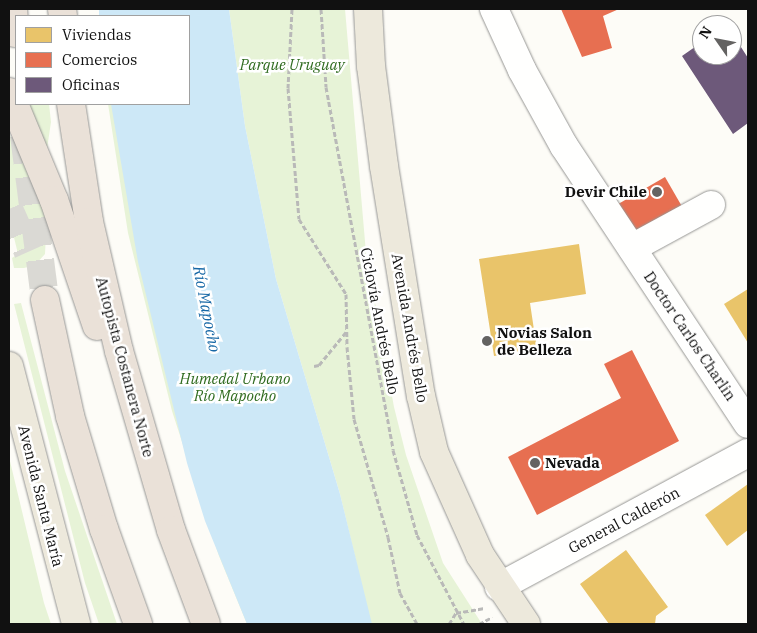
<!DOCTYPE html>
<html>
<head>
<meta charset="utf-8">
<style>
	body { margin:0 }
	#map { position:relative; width:757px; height:633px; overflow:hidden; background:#fdfcf7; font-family:"IBM Plex Serif",serif }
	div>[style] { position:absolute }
	.green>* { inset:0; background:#e7f3d7 }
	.water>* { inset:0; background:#cde8f7 }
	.homes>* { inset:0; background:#e9c46a }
	.shops>* { inset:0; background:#e76f51; transform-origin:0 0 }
	.offices>* { inset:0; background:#6d597a }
	.highway-tunnel>* { height:28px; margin-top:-14px; transform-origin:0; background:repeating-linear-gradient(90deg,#dad9d4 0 28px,transparent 0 42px) }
	.path>* { height:3px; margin-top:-1.5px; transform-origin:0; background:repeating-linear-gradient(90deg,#b9b9b8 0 5px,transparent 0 7.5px) }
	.roads { filter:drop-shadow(0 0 1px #979795) drop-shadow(0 0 1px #979795) }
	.minor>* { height:28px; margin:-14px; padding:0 14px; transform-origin:14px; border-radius:14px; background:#fffffe }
	.major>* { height:28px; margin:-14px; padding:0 14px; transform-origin:14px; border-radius:14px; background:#ede9dc }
	.highway>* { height:28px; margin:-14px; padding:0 14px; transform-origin:14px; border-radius:14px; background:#eae1d8 }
	.dots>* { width:14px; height:14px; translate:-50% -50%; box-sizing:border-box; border:2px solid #fff; border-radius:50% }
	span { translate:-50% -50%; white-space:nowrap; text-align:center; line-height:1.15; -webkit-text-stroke:5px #fff; paint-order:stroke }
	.park-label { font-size:15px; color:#2f6b1f; font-style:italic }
	.poi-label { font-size:15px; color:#111; font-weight:700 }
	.right { translate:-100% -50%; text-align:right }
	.left { translate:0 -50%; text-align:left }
	.street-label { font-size:15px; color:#111 }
	.water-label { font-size:16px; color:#1768a6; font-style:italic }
	.frame { position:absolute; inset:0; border:10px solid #111; pointer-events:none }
	.legend { position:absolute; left:15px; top:15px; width:175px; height:90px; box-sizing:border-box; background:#fff; border:1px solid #a0a0a0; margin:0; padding:6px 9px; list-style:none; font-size:15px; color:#111 }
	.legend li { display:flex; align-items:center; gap:10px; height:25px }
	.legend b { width:25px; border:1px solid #a0a0a0 }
	.north { position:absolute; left:692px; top:15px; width:50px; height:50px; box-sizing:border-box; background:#fff; border:1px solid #a0a0a0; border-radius:50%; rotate:303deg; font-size:14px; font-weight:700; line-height:20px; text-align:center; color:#111 }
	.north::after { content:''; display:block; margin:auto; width:18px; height:22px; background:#646362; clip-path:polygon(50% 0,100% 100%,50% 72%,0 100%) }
</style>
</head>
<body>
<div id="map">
	<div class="green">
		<i style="clip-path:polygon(229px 9px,345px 9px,366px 253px,394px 407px,406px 455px,443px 563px,482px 624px,247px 624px,219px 556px,172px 411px,128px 233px,108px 104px,189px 104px,189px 16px,226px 29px,273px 275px,357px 565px,340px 494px,276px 279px,245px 126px)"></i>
		<i style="clip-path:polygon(23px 104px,49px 104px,51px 122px,47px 149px)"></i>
		<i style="clip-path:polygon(9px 133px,47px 215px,45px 254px,35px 265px,24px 268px,14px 268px,12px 258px,18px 254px,9px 217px)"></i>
		<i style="clip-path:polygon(21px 303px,65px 471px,117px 624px,99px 624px,85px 583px,14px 304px)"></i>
		<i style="clip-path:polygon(9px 457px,44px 603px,51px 624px,9px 624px)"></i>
	</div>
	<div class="water">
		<i style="clip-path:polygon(99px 9px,229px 9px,245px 126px,276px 279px,340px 494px,372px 624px,247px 624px,205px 521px,187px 463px,138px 262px,111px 104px,189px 104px,189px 16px,99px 16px)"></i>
	</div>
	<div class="homes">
		<i style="clip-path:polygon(579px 244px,586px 294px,530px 303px,537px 350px,494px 356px,479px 259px)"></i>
		<i style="clip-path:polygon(748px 289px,748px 343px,724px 304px)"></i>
		<i style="clip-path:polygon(748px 484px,748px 530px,727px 546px,705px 515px)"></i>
		<i style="clip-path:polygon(626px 550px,668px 607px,656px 616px,655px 624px,609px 624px,580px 584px)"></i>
	</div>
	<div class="shops">
		<i style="clip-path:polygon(561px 9px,619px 9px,603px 16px,612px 48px,582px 57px)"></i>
		<i style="left:665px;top:177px;width:38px;height:57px;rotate:60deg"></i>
		<i style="clip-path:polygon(632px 350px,679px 441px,537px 515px,508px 457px,621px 398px,604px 364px)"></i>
	</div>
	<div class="offices">
		<i style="clip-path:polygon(732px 33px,748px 58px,748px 123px,733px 134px,682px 56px,702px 42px,702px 55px,732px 55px)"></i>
	</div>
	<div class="highway-tunnel">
		<i style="left:24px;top:135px;width:166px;rotate:82.7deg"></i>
		<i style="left:9px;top:209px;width:47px;rotate:66.2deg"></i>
	</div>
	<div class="path">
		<i style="left:292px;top:9px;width:79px;rotate:92.9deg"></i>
		<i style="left:288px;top:88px;width:131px;rotate:85.2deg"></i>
		<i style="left:299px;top:219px;width:89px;rotate:57.9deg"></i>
		<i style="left:346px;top:294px;width:53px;rotate:88.9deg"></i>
		<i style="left:347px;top:347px;width:72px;rotate:84.4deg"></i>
		<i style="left:354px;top:419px;width:123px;rotate:73.9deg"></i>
		<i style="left:388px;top:537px;width:57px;rotate:77.9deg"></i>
		<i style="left:400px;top:593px;width:35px;rotate:61deg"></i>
		<i style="left:321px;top:9px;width:78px;rotate:86.3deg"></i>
		<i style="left:326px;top:87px;width:369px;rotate:79.5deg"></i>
		<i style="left:393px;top:450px;width:88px;rotate:74.2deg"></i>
		<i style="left:417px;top:535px;width:101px;rotate:62.2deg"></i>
		<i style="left:314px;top:366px;width:5px;rotate:-11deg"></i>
		<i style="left:319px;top:365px;width:43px;rotate:-50.7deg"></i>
		<i style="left:449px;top:624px;width:13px;rotate:-58deg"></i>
		<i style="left:456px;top:613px;width:29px;rotate:-10deg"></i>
		<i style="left:479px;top:624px;width:15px;rotate:-28deg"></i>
	</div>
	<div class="roads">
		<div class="minor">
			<i style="left:494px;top:9px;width:67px;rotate:65.3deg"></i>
			<i style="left:522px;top:70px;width:87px;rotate:61.1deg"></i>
			<i style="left:564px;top:146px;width:333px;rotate:56.5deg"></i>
			<i style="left:632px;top:248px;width:90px;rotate:-28.6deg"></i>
			<i style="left:499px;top:587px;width:283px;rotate:-28.3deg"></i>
		</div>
		<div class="major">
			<i style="left:368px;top:9px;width:57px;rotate:87deg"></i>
			<i style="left:371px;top:66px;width:101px;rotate:82.6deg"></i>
			<i style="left:384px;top:166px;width:233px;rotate:80.9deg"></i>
			<i style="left:421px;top:396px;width:57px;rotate:76.9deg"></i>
			<i style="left:434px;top:452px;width:113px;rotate:65.9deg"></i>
			<i style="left:480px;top:555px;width:83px;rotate:56.3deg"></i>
			<i style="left:9px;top:366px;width:267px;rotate:75.4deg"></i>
		</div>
		<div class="highway">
			<i style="left:13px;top:9px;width:24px;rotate:85deg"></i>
			<i style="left:62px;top:9px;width:7px;rotate:82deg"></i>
			<i style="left:9px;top:92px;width:117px;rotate:67.4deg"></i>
			<i style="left:54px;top:200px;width:133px;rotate:71.2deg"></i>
			<i style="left:71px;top:104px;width:119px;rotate:81.3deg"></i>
			<i style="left:89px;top:222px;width:132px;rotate:76.9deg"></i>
			<i style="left:119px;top:351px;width:186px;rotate:73.8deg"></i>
			<i style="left:171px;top:530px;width:100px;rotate:69.6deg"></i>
			<i style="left:45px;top:300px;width:119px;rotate:77.8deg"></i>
			<i style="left:70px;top:416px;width:118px;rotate:73.3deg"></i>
			<i style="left:104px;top:529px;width:101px;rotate:70.3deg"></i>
		</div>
	</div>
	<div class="dots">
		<i style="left:657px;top:192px;background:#646362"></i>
		<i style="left:487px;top:341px;background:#646362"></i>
		<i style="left:535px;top:463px;background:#646362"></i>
	</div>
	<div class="park-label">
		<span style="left:292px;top:65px">Parque Uruguay</span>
		<span style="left:235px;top:387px">Humedal Urbano<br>Río Mapocho</span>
	</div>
	<div class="poi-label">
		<span class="right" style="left:647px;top:192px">Devir Chile</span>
		<span class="left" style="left:497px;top:341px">Novias Salon<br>de Belleza</span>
		<span class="left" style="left:545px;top:463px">Nevada</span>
	</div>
	<div class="street-label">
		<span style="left:380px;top:321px;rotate:79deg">Ciclovía Andrés Bello</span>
		<span style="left:410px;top:328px;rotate:80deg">Avenida Andrés Bello</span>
		<span style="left:690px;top:336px;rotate:56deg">Doctor Carlos Charlin</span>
		<span style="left:125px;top:367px;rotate:75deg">Autopista Costanera Norte</span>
		<span style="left:41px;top:496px;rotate:76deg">Avenida Santa María</span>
		<span style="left:624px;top:520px;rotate:-28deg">General Calderón</span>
	</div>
	<div class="water-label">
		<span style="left:207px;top:309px;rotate:79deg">Río Mapocho</span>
	</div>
	<div class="frame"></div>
	<ul class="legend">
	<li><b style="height:14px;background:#e9c46a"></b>Viviendas</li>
	<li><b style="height:14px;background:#e76f51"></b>Comercios</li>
	<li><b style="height:14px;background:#6d597a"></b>Oficinas</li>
	</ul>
	<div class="north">N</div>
</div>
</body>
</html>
